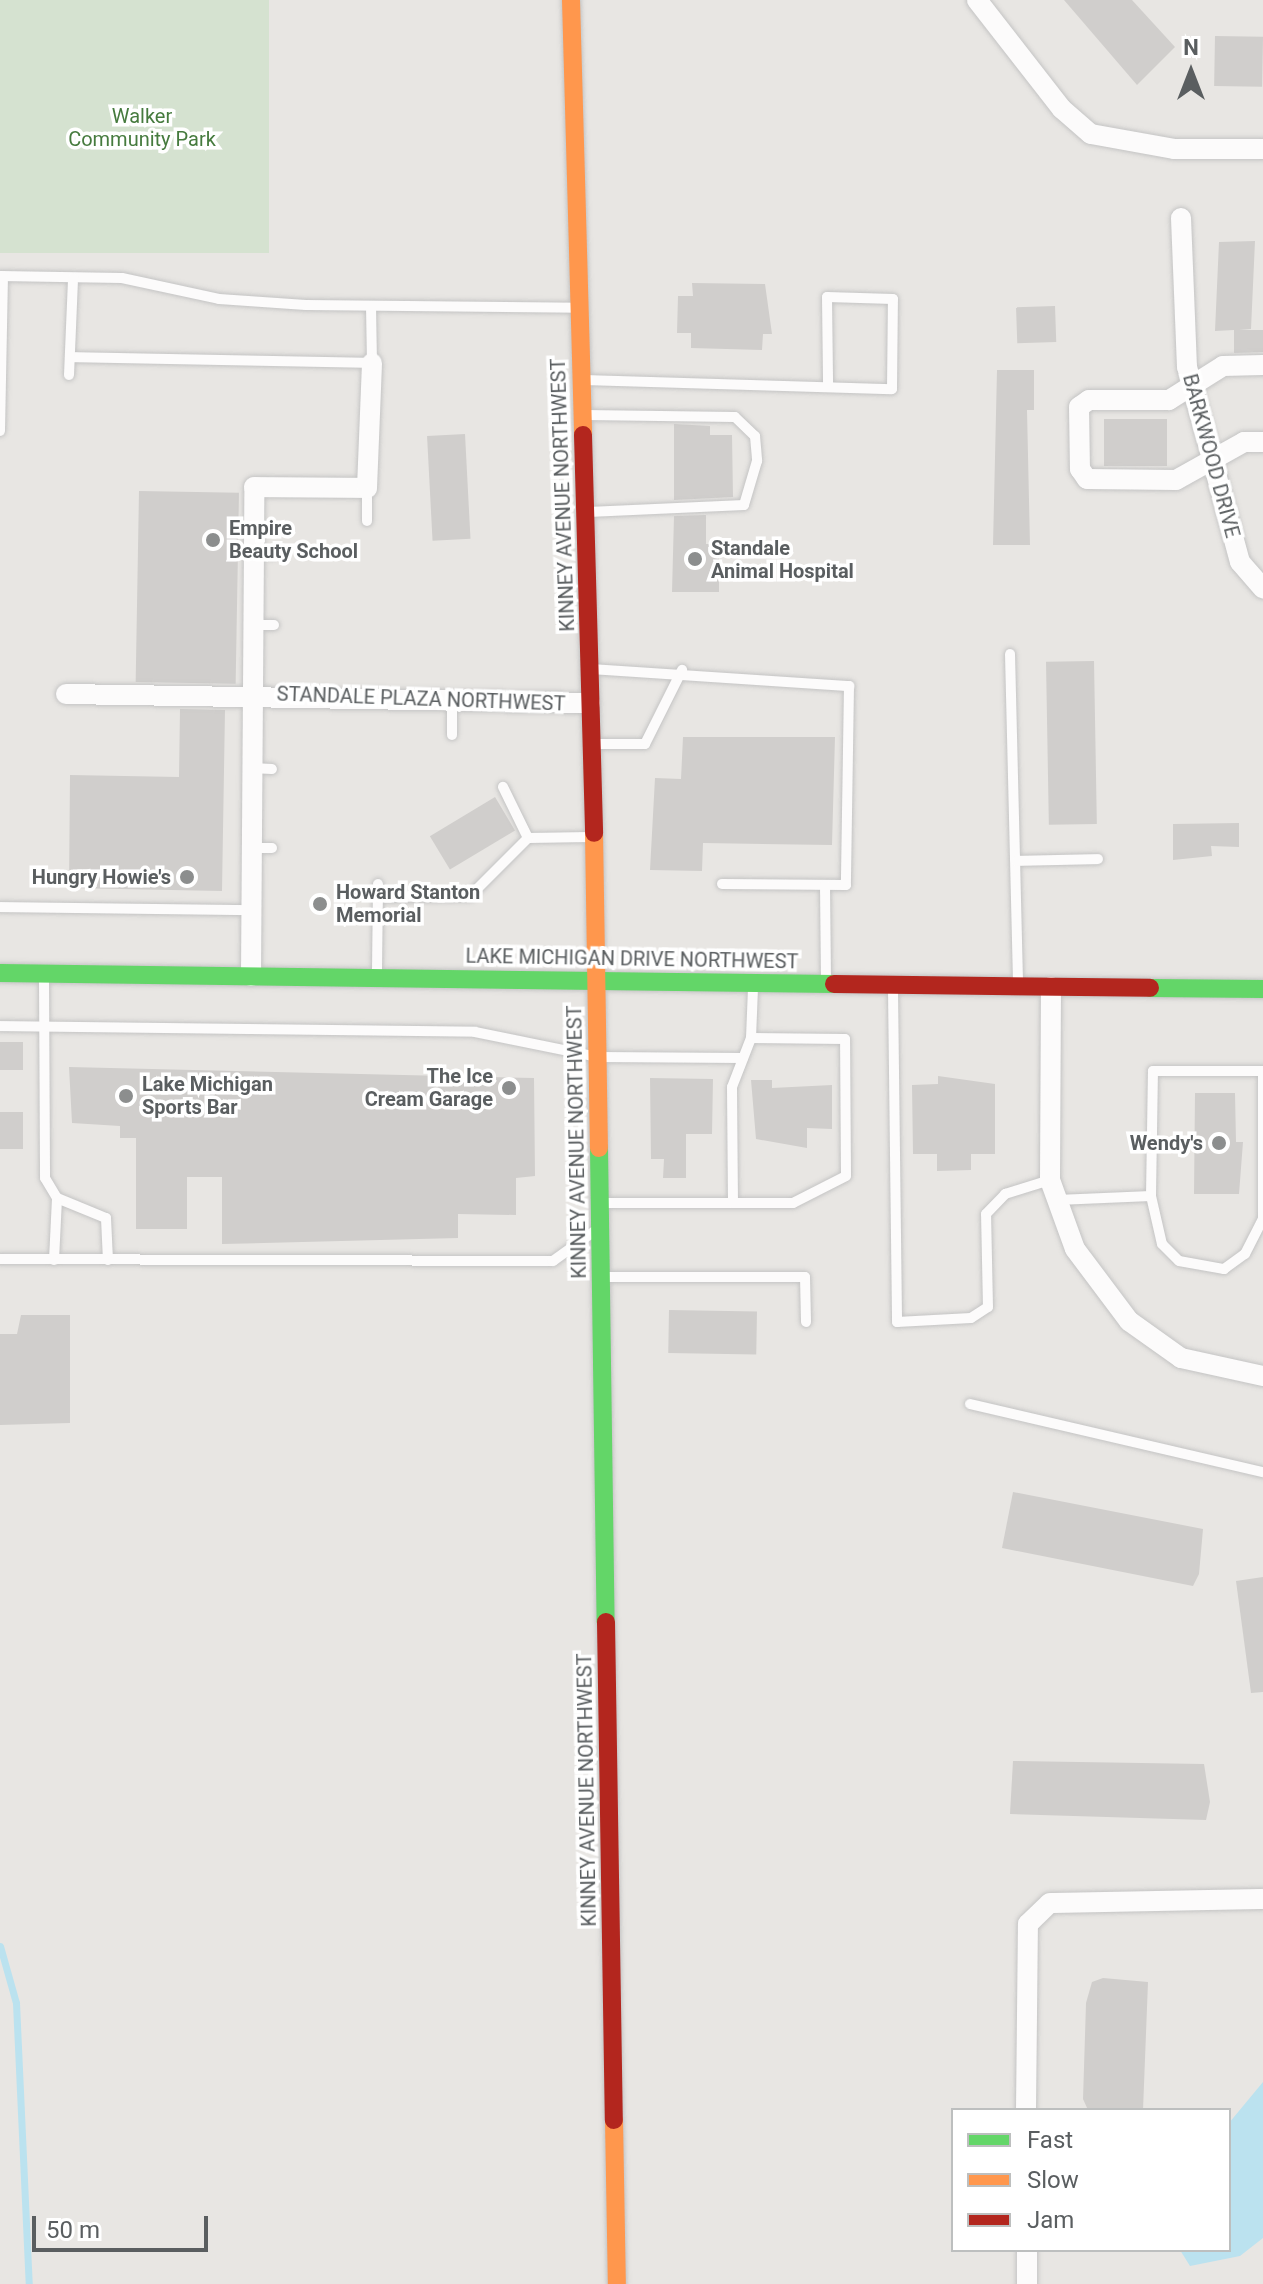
<!DOCTYPE html>
<html>
<head>
<meta charset="utf-8">
<style>
	body { margin:0 }
	#map { position:relative; width:1263px; height:2284px; overflow:hidden; background:#e8e6e3; font-family:Roboto,sans-serif }
	div>[style] { position:absolute }
	.green>* { inset:0; background:#d5e2d0; transform-origin:0 0 }
	.water>* { inset:0; background:#bbe2ef }
	.stream>* { height:7px; margin:-3.5px; padding:0 3.5px; transform-origin:3.5px; border-radius:3.5px; background:#bbe2ef }
	.building>* { inset:0; background:#d0cecc; transform-origin:0 0 }
	.roads { filter:drop-shadow(0 0 2px #c4c4c4) drop-shadow(0 0 2px #c4c4c4) }
	.lane>* { height:10px; margin:-5px; padding:0 5px; transform-origin:5px; border-radius:5px; background:#fcfbfb }
	.street>* { height:20px; margin:-10px; padding:0 10px; transform-origin:10px; border-radius:10px; background:#fcfbfb }
	.fast>* { height:18px; margin:-9px; padding:0 9px; transform-origin:9px; border-radius:9px; background:#63d668 }
	.slow>* { height:18px; margin:-9px; padding:0 9px; transform-origin:9px; border-radius:9px; background:#ff974d }
	.jam>* { height:18px; margin:-9px; padding:0 9px; transform-origin:9px; border-radius:9px; background:#b3261e }
	.dots>* { width:22px; height:22px; translate:-50% -50%; box-sizing:border-box; border:4px solid #fff; border-radius:50% }
	span { translate:-50% -50%; white-space:nowrap; text-align:center; line-height:1.15; -webkit-text-stroke:7px #fff; paint-order:stroke }
	.park-label { font-size:20px; color:#467b3e }
	.street-label { font-size:20px; color:#5a5e60 }
	.poi-label { font-size:20px; color:#5a5e60; font-weight:700 }
	.left { translate:0 -50%; text-align:left }
	.right { translate:-100% -50%; text-align:right }
	.legend { position:absolute; left:951px; top:2108px; width:280px; height:144px; box-sizing:border-box; background:#fff; border:2px solid #bdbfbf; margin:0; padding:10px 14px; list-style:none; font-size:24px; color:#5a5e60 }
	.legend li { display:flex; align-items:center; gap:16px; height:40px }
	.legend b { width:40px; border:2px solid #bdbfbf }
	.north { position:absolute; left:1151px; top:32px; width:80px; height:80px; -webkit-text-stroke:6px #fff; paint-order:stroke; rotate:0deg; font-size:22px; font-weight:700; line-height:32px; text-align:center; color:#5a5e60 }
	.north::after { content:''; display:block; margin:auto; width:28px; height:36px; background:#5a5e60; clip-path:polygon(50% 0,100% 100%,50% 72%,0 100%) }
	.scale { position:absolute; left:32px; top:2216px; width:176px; height:36px; box-sizing:border-box; border:4px solid #5a5e60; border-top:0; padding-left:10px; font-size:24px; line-height:28px; white-space:nowrap; color:#5a5e60; -webkit-text-stroke:6px #fff; paint-order:stroke }
</style>
</head>
<body>
<div id="map">
	<div class="green">
		<i style="left:0;top:0;width:269px;height:253px"></i>
	</div>
	<div class="water">
		<i style="clip-path:polygon(1263px 2082px,1263px 2238px,1240px 2256px,1190px 2266px,1180px 2250px,1229px 2250px,1229px 2123px)"></i>
	</div>
	<div class="stream">
		<i style="left:0;top:1946px;width:59px;rotate:74.3deg"></i>
		<i style="left:16px;top:2003px;width:281px;rotate:87.4deg"></i>
	</div>
	<div class="building">
		<i style="clip-path:polygon(1064px 0,1132px 0,1175px 47px,1137px 85px)"></i>
		<i style="left:1215px;top:36px;width:48px;height:50px;rotate:1deg"></i>
		<i style="clip-path:polygon(1255px 241px,1251px 329px,1239px 330px,1263px 330px,1263px 352px,1234px 353px,1234px 330px,1215px 331px,1219px 242px)"></i>
		<i style="clip-path:polygon(692px 283px,765px 284px,772px 334px,763px 334px,762px 350px,691px 348px,691px 333px,677px 333px,678px 296px,693px 296px)"></i>
		<i style="left:1055px;top:306px;width:36px;height:39px;rotate:88deg"></i>
		<i style="clip-path:polygon(997px 370px,1034px 370px,1034px 410px,1027px 410px,1030px 545px,993px 545px)"></i>
		<i style="left:1104px;top:419px;width:63px;height:47px"></i>
		<i style="clip-path:polygon(674px 424px,710px 426px,710px 435px,732px 435px,733px 497px,674px 500px)"></i>
		<i style="left:465px;top:434px;width:105px;height:38px;rotate:87deg"></i>
		<i style="left:139px;top:491px;width:100px;height:191px;rotate:1deg"></i>
		<i style="clip-path:polygon(706px 515px,706px 544px,719px 544px,719px 592px,672px 592px,674px 516px)"></i>
		<i style="left:1094px;top:661px;width:163px;height:48px;rotate:89deg"></i>
		<i style="clip-path:polygon(180px 709px,225px 710px,222px 891px,69px 888px,70px 775px,179px 777px)"></i>
		<i style="clip-path:polygon(683px 737px,835px 737px,832px 845px,703px 843px,702px 871px,650px 870px,655px 778px,681px 779px)"></i>
		<i style="left:495px;top:797px;width:39px;height:76px;rotate:59deg"></i>
		<i style="clip-path:polygon(1239px 823px,1239px 847px,1211px 846px,1212px 856px,1173px 860px,1173px 824px)"></i>
		<i style="left:0;top:1042px;width:23px;height:28px"></i>
		<i style="clip-path:polygon(69px 1067px,534px 1078px,535px 1176px,516px 1178px,516px 1215px,458px 1214px,458px 1238px,222px 1244px,222px 1177px,187px 1177px,187px 1229px,136px 1229px,136px 1138px,120px 1138px,120px 1126px,72px 1123px)"></i>
		<i style="clip-path:polygon(938px 1076px,995px 1084px,995px 1154px,971px 1154px,971px 1170px,937px 1171px,937px 1154px,913px 1154px,912px 1085px,938px 1084px)"></i>
		<i style="clip-path:polygon(650px 1078px,713px 1079px,712px 1134px,686px 1134px,686px 1178px,663px 1178px,664px 1159px,651px 1159px)"></i>
		<i style="clip-path:polygon(751px 1080px,772px 1080px,772px 1088px,832px 1085px,832px 1129px,807px 1128px,807px 1148px,756px 1139px)"></i>
		<i style="clip-path:polygon(1195px 1093px,1235px 1093px,1236px 1142px,1243px 1142px,1239px 1194px,1194px 1194px)"></i>
		<i style="left:0;top:1112px;width:23px;height:37px"></i>
		<i style="left:669px;top:1310px;width:88px;height:43px;rotate:1deg"></i>
		<i style="clip-path:polygon(21px 1315px,70px 1315px,70px 1423px,0 1425px,0 1334px,17px 1334px)"></i>
		<i style="clip-path:polygon(1013px 1492px,1203px 1529px,1199px 1574px,1193px 1586px,1002px 1548px)"></i>
		<i style="clip-path:polygon(1263px 1577px,1263px 1692px,1251px 1693px,1236px 1581px)"></i>
		<i style="clip-path:polygon(1013px 1761px,1204px 1764px,1210px 1802px,1206px 1820px,1010px 1814px)"></i>
		<i style="clip-path:polygon(1103px 1978px,1148px 1982px,1143px 2110px,1088px 2110px,1083px 2099px,1086px 2003px,1092px 1982px)"></i>
	</div>
	<div class="roads">
		<div class="lane">
			<i style="left:0;top:276px;width:122px;rotate:0.9deg"></i>
			<i style="left:122px;top:278px;width:99px;rotate:12.2deg"></i>
			<i style="left:219px;top:299px;width:87px;rotate:3.9deg"></i>
			<i style="left:306px;top:305px;width:274px;rotate:0.6deg"></i>
			<i style="left:70px;top:357px;width:302px;rotate:1.1deg"></i>
			<i style="left:372px;top:363px;width:57px;rotate:-91deg"></i>
			<i style="left:69px;top:375px;width:97px;rotate:-87.6deg"></i>
			<i style="left:584px;top:380px;width:308px;rotate:1.7deg"></i>
			<i style="left:892px;top:389px;width:90px;rotate:-89.4deg"></i>
			<i style="left:893px;top:299px;width:66px;rotate:-178.3deg"></i>
			<i style="left:827px;top:297px;width:88px;rotate:89.3deg"></i>
			<i style="left:585px;top:415px;width:150px;rotate:0.8deg"></i>
			<i style="left:735px;top:417px;width:28px;rotate:44deg"></i>
			<i style="left:755px;top:436px;width:25px;rotate:85deg"></i>
			<i style="left:757px;top:461px;width:46px;rotate:106.5deg"></i>
			<i style="left:744px;top:505px;width:156px;rotate:177.4deg"></i>
			<i style="left:0;top:431px;width:155px;rotate:-88.9deg"></i>
			<i style="left:367px;top:488px;width:33px;rotate:90deg"></i>
			<i style="left:252px;top:555px;width:22px;rotate:-3deg"></i>
			<i style="left:252px;top:625px;width:22px"></i>
			<i style="left:1010px;top:654px;width:326px;rotate:88.6deg"></i>
			<i style="left:592px;top:669px;width:258px;rotate:3.8deg"></i>
			<i style="left:849px;top:686px;width:199px;rotate:90.9deg"></i>
			<i style="left:846px;top:885px;width:124px;rotate:-179.5deg"></i>
			<i style="left:452px;top:700px;width:35px;rotate:90deg"></i>
			<i style="left:594px;top:744px;width:51px"></i>
			<i style="left:645px;top:744px;width:83px;rotate:-63.4deg"></i>
			<i style="left:251px;top:768px;width:21px;rotate:3deg"></i>
			<i style="left:528px;top:838px;width:62px;rotate:-0.9deg"></i>
			<i style="left:251px;top:848px;width:21px"></i>
			<i style="left:1017px;top:861px;width:81px;rotate:-1.4deg"></i>
			<i style="left:825px;top:885px;width:90px;rotate:89.4deg"></i>
			<i style="left:378px;top:897px;width:92px;rotate:-0.6deg"></i>
			<i style="left:470px;top:896px;width:82px;rotate:-45deg"></i>
			<i style="left:528px;top:838px;width:57px;rotate:-116.1deg"></i>
			<i style="left:0;top:907px;width:251px;rotate:0.7deg"></i>
			<i style="left:377px;top:970px;width:86px;rotate:-89.3deg"></i>
			<i style="left:44px;top:979px;width:199px;rotate:89.7deg"></i>
			<i style="left:45px;top:1178px;width:23px;rotate:59deg"></i>
			<i style="left:57px;top:1198px;width:53px;rotate:22.2deg"></i>
			<i style="left:106px;top:1218px;width:42px;rotate:87.3deg"></i>
			<i style="left:893px;top:990px;width:332px;rotate:89.3deg"></i>
			<i style="left:897px;top:1322px;width:74px;rotate:-3.1deg"></i>
			<i style="left:971px;top:1318px;width:20px;rotate:-33deg"></i>
			<i style="left:988px;top:1307px;width:93px;rotate:-91.2deg"></i>
			<i style="left:986px;top:1214px;width:28px;rotate:-46deg"></i>
			<i style="left:1005px;top:1194px;width:47px;rotate:-17.3deg"></i>
			<i style="left:0;top:1026px;width:475px;rotate:0.7deg"></i>
			<i style="left:475px;top:1032px;width:126px;rotate:11.5deg"></i>
			<i style="left:598px;top:1057px;width:145px;rotate:0.4deg"></i>
			<i style="left:1151px;top:1196px;width:125px;rotate:-89.1deg"></i>
			<i style="left:1153px;top:1071px;width:110px"></i>
			<i style="left:1057px;top:1200px;width:94px;rotate:-2.4deg"></i>
			<i style="left:1151px;top:1196px;width:49px;rotate:77.1deg"></i>
			<i style="left:1162px;top:1244px;width:24px;rotate:45deg"></i>
			<i style="left:1179px;top:1261px;width:46px;rotate:10.1deg"></i>
			<i style="left:1224px;top:1269px;width:26px;rotate:-36deg"></i>
			<i style="left:1245px;top:1254px;width:39px;rotate:-63deg"></i>
			<i style="left:1263px;top:1219px;width:148px;rotate:-90deg"></i>
			<i style="left:603px;top:1203px;width:130px"></i>
			<i style="left:733px;top:1203px;width:116px;rotate:-90.5deg"></i>
			<i style="left:732px;top:1087px;width:53px;rotate:-68.8deg"></i>
			<i style="left:751px;top:1038px;width:50px;rotate:-87.7deg"></i>
			<i style="left:733px;top:1203px;width:60px"></i>
			<i style="left:793px;top:1203px;width:59px;rotate:-27deg"></i>
			<i style="left:846px;top:1176px;width:137px;rotate:-90.4deg"></i>
			<i style="left:845px;top:1039px;width:94px;rotate:-179.4deg"></i>
			<i style="left:0;top:1259px;width:553px;rotate:0.21deg"></i>
			<i style="left:553px;top:1261px;width:53px;rotate:-35.8deg"></i>
			<i style="left:54px;top:1260px;width:62px;rotate:-87.2deg"></i>
			<i style="left:603px;top:1277px;width:202px"></i>
			<i style="left:805px;top:1277px;width:45px;rotate:88.7deg"></i>
			<i style="left:970px;top:1404px;width:301px;rotate:13.1deg"></i>
		</div>
		<div class="street">
			<i style="left:977px;top:0;width:138px;rotate:52.1deg"></i>
			<i style="left:1062px;top:109px;width:38px;rotate:41deg"></i>
			<i style="left:1091px;top:134px;width:84px;rotate:10.2deg"></i>
			<i style="left:1174px;top:149px;width:89px"></i>
			<i style="left:1181px;top:218px;width:149px;rotate:87.7deg"></i>
			<i style="left:1187px;top:367px;width:202px;rotate:74.8deg"></i>
			<i style="left:1240px;top:562px;width:35px;rotate:49deg"></i>
			<i style="left:1263px;top:365px;width:40px;rotate:178.6deg"></i>
			<i style="left:1223px;top:366px;width:64px;rotate:147.8deg"></i>
			<i style="left:1169px;top:400px;width:80px;rotate:180deg"></i>
			<i style="left:1089px;top:400px;width:12px;rotate:145deg"></i>
			<i style="left:1079px;top:407px;width:62px;rotate:89.1deg"></i>
			<i style="left:1080px;top:469px;width:12px;rotate:55deg"></i>
			<i style="left:1087px;top:479px;width:89px;rotate:0.6deg"></i>
			<i style="left:1176px;top:480px;width:78px;rotate:-29.2deg"></i>
			<i style="left:1244px;top:442px;width:19px"></i>
			<i style="left:66px;top:694px;width:524px;rotate:0.98deg"></i>
			<i style="left:251px;top:976px;width:489px;rotate:-89.6deg"></i>
			<i style="left:254px;top:487px;width:113px;rotate:0.5deg"></i>
			<i style="left:367px;top:488px;width:125px;rotate:-87.7deg"></i>
			<i style="left:1051px;top:987px;width:193px;rotate:90.3deg"></i>
			<i style="left:1050px;top:1180px;width:73px;rotate:70.1deg"></i>
			<i style="left:1075px;top:1249px;width:90px;rotate:53.1deg"></i>
			<i style="left:1129px;top:1321px;width:64px;rotate:35.4deg"></i>
			<i style="left:1181px;top:1358px;width:84px;rotate:12.4deg"></i>
			<i style="left:1026px;top:2110px;width:186px;rotate:-89.4deg"></i>
			<i style="left:1028px;top:1924px;width:30px;rotate:-44deg"></i>
			<i style="left:1050px;top:1903px;width:213px;rotate:-1.1deg"></i>
			<i style="left:1027px;top:2250px;width:34px;rotate:90deg"></i>
		</div>
		<div class="fast">
			<i style="left:0;top:973px;width:834px;rotate:0.76deg"></i>
			<i style="left:1150px;top:988px;width:113px;rotate:0.5deg"></i>
			<i style="left:599px;top:1148px;width:474px;rotate:89.2deg"></i>
		</div>
		<div class="slow">
			<i style="left:571px;top:0;width:435px;rotate:88.4deg"></i>
			<i style="left:594px;top:833px;width:315px;rotate:89.1deg"></i>
			<i style="left:614px;top:2120px;width:164px;rotate:89deg"></i>
		</div>
		<div class="jam">
			<i style="left:583px;top:435px;width:398px;rotate:88.4deg"></i>
			<i style="left:834px;top:984px;width:316px;rotate:0.7deg"></i>
			<i style="left:606px;top:1622px;width:498px;rotate:89.1deg"></i>
		</div>
	</div>
	<div class="dots">
		<i style="left:213px;top:540px;background:#8c8e8e"></i>
		<i style="left:695px;top:559px;background:#8c8e8e"></i>
		<i style="left:187px;top:877px;background:#8c8e8e"></i>
		<i style="left:320px;top:904px;background:#8c8e8e"></i>
		<i style="left:509px;top:1088px;background:#8c8e8e"></i>
		<i style="left:126px;top:1096px;background:#8c8e8e"></i>
		<i style="left:1219px;top:1143px;background:#8c8e8e"></i>
	</div>
	<div class="park-label">
		<span style="left:142px;top:128px">Walker<br>Community Park</span>
	</div>
	<div class="street-label">
		<span style="left:1211px;top:456px;rotate:75deg">BARKWOOD DRIVE</span>
		<span style="left:563px;top:495px;rotate:-92deg">KINNEY AVENUE NORTHWEST</span>
		<span style="left:421px;top:699px;rotate:2deg">STANDALE PLAZA NORTHWEST</span>
		<span style="left:632px;top:959px;rotate:1deg">LAKE MICHIGAN DRIVE NORTHWEST</span>
		<span style="left:577px;top:1142px;rotate:-91deg">KINNEY AVENUE NORTHWEST</span>
		<span style="left:587px;top:1790px;rotate:-91deg">KINNEY AVENUE NORTHWEST</span>
	</div>
	<div class="poi-label">
		<span class="left" style="left:229px;top:540px">Empire<br>Beauty School</span>
		<span class="left" style="left:711px;top:560px">Standale<br>Animal Hospital</span>
		<span class="right" style="left:171px;top:877px">Hungry Howie's</span>
		<span class="left" style="left:336px;top:904px">Howard Stanton<br>Memorial</span>
		<span class="right" style="left:493px;top:1088px">The Ice<br>Cream Garage</span>
		<span class="left" style="left:142px;top:1096px">Lake Michigan<br>Sports Bar</span>
		<span class="right" style="left:1203px;top:1143px">Wendy's</span>
	</div>
	<ul class="legend">
	<li><b style="height:10px;background:#63d668"></b>Fast</li>
	<li><b style="height:10px;background:#ff974d"></b>Slow</li>
	<li><b style="height:10px;background:#b3261e"></b>Jam</li>
	</ul>
	<div class="north">N</div>
	<div class="scale">50 m</div>
</div>
</body>
</html>
